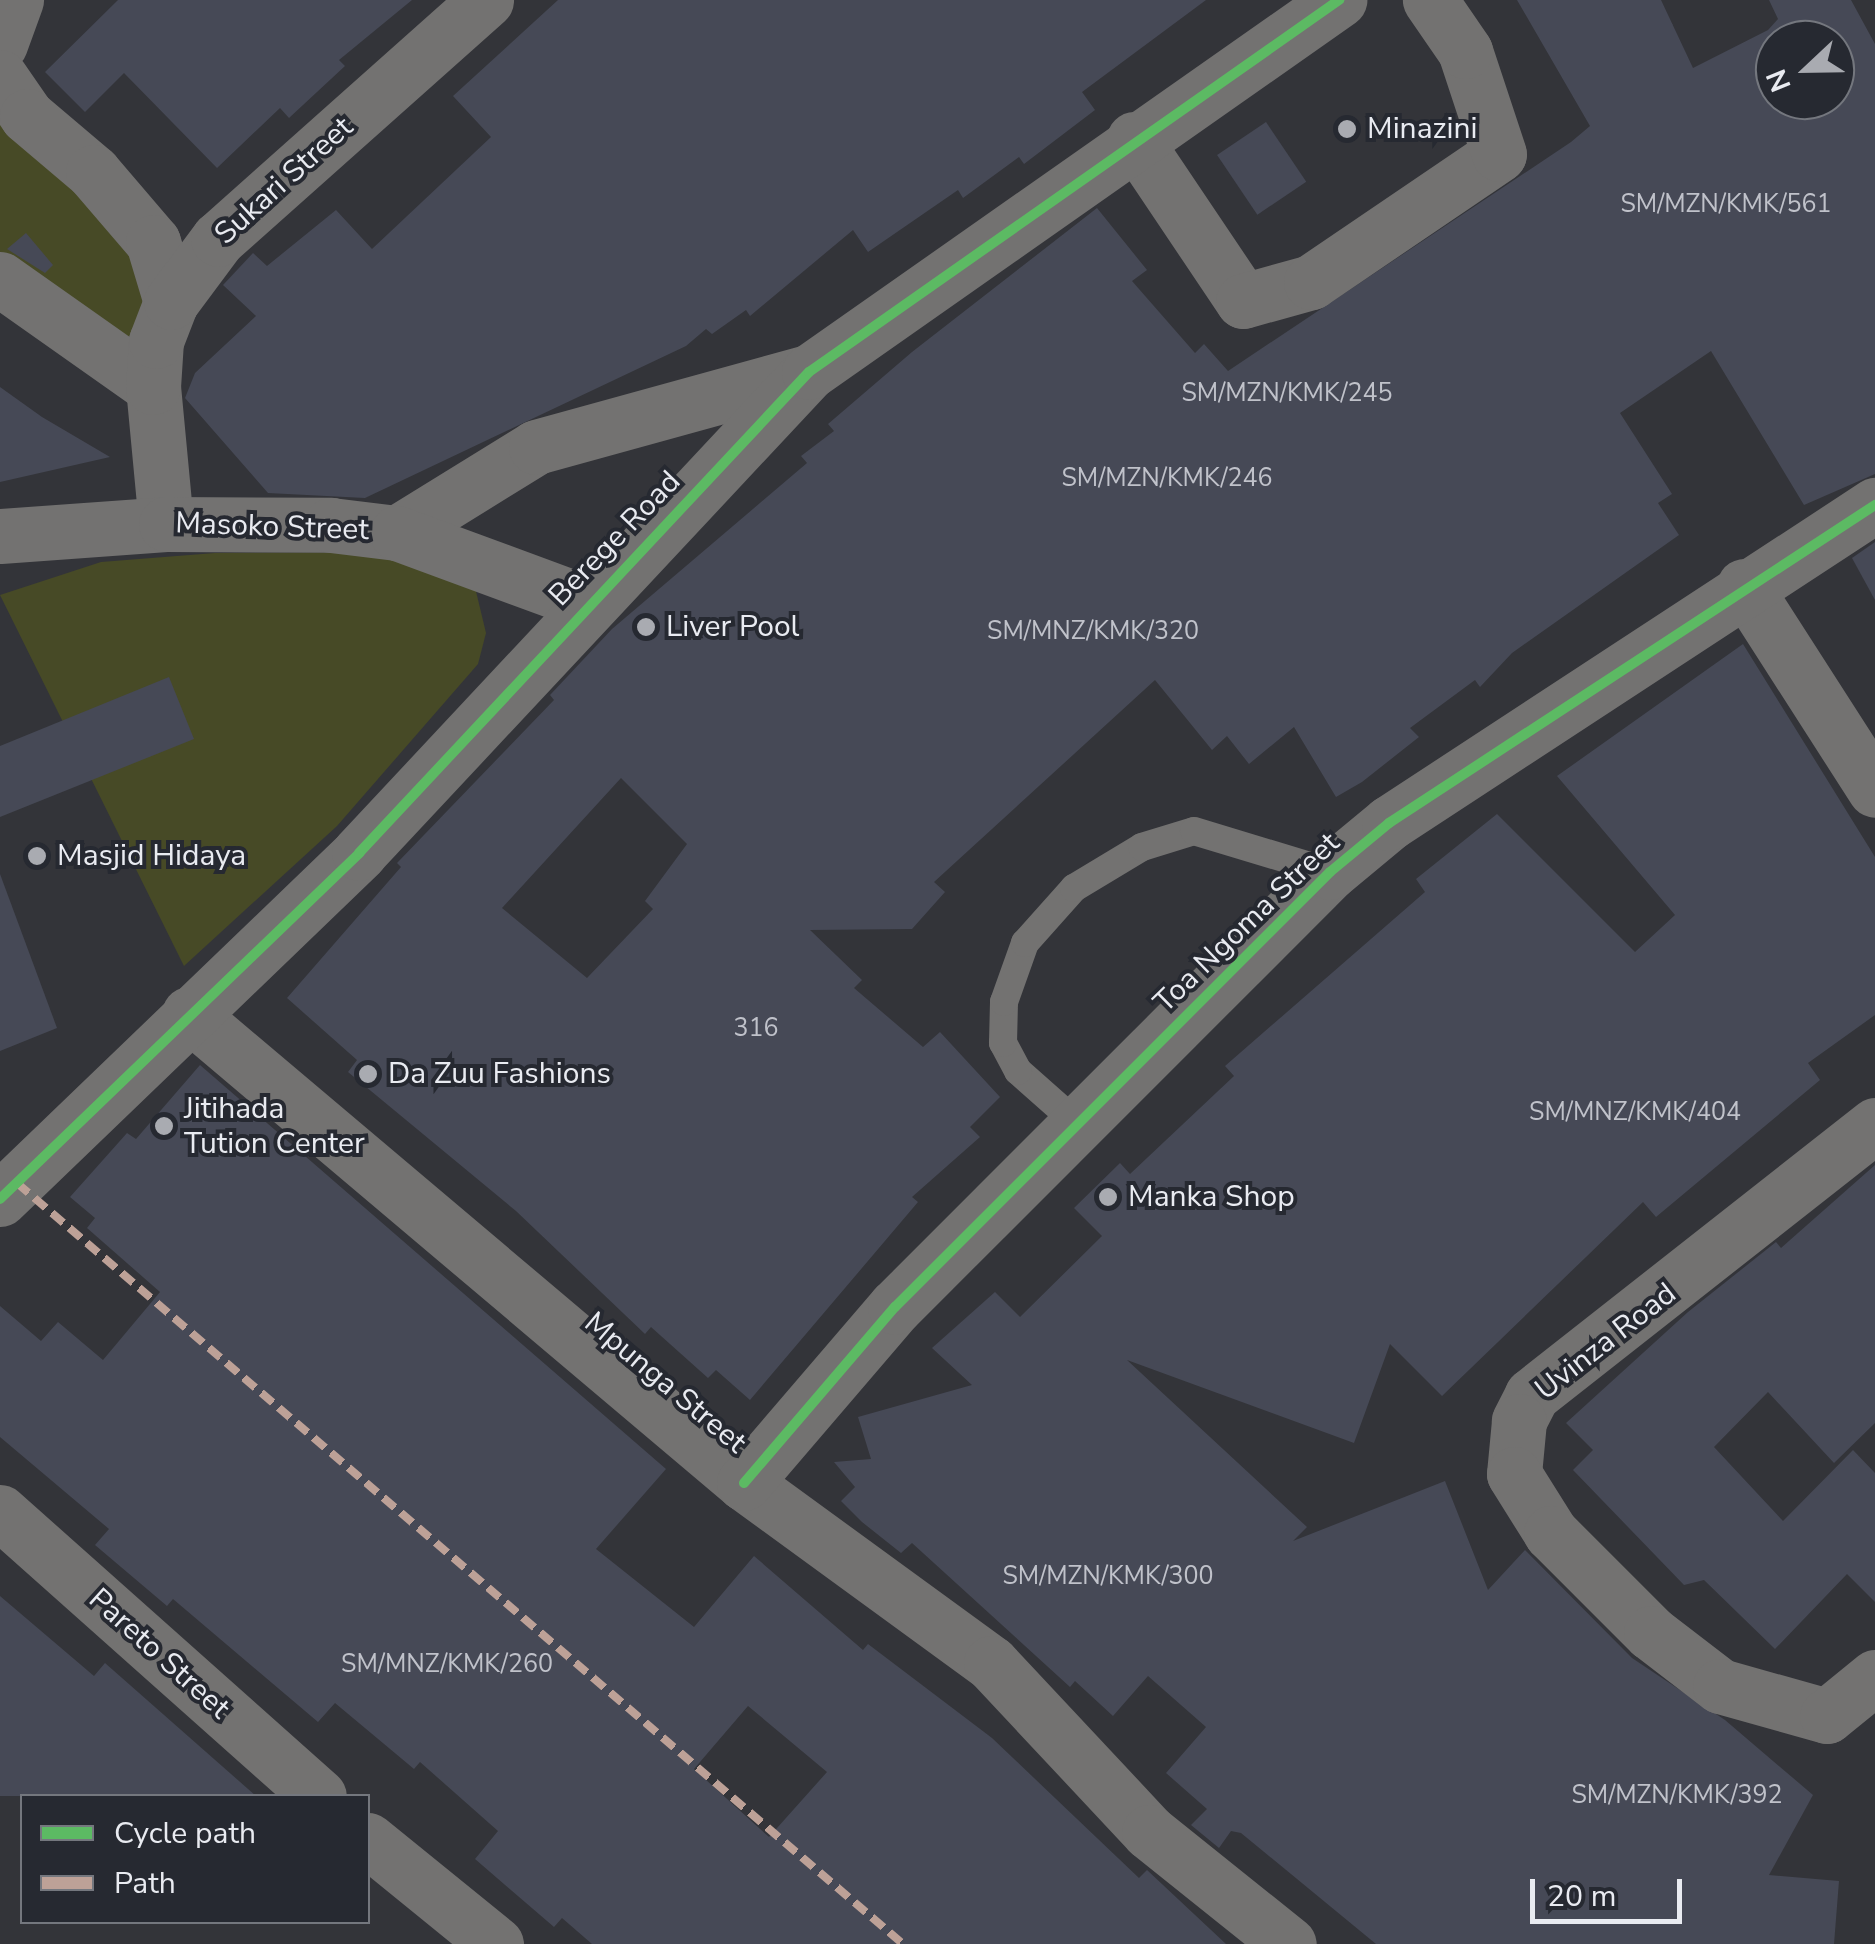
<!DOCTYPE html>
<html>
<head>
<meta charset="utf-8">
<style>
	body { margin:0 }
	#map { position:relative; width:1875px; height:1944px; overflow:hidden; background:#333439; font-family:"Nunito Sans",sans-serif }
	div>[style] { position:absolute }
	.green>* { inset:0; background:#474a26 }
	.building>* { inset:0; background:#464956; transform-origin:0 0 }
	.lane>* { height:28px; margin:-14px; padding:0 14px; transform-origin:14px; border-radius:14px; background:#737271 }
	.street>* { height:55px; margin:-27.5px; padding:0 27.5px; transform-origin:27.5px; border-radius:27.5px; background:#737271 }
	.quiet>* { height:8px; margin-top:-4px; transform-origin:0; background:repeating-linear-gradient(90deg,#bda197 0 15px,transparent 0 23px) }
	.cycleway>* { height:10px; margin:-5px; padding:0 5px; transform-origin:5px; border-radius:5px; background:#5cba63 }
	.dots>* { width:28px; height:28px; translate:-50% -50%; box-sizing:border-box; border:5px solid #262931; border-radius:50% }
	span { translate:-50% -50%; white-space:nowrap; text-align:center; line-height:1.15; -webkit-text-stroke:8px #262931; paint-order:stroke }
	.number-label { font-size:25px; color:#c0c2ca }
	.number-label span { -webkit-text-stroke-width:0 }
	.poi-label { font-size:30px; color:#e9ebf1 }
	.left { translate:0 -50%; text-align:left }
	.street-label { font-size:30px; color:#e9ebf1 }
	.legend { position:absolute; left:20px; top:1794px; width:350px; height:130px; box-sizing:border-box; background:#262931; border:2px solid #74777e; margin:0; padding:12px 18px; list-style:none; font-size:30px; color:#e9ebf1 }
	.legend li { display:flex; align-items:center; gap:20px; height:50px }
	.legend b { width:50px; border:2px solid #74777e }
	.north { position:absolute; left:1755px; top:20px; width:100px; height:100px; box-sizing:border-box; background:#262931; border:2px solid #74777e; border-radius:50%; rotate:248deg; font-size:28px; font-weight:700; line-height:40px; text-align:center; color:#e9ebf1 }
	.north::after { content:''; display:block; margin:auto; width:35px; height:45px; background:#a9abb1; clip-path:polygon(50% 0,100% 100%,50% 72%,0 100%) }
	.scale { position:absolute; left:1530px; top:1879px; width:152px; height:45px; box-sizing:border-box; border:5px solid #e9ebf1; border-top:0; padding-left:12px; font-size:30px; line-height:35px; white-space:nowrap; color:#e9ebf1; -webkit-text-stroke:8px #262931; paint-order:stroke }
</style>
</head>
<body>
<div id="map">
	<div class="green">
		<i style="clip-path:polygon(0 67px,184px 264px,123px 345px,0 253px)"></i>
		<i style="clip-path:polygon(440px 552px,474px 583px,486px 633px,478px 664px,337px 826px,184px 966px,0 595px,101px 562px,215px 553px)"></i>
	</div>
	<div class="building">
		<i style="clip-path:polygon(118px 0,412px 0,339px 60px,345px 66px,289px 118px,280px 108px,217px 168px,124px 73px,85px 112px,45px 72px)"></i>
		<i style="clip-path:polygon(558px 0,1206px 0,1082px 92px,1095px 110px,1024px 164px,1019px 157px,963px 198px,958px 190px,868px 252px,853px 230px,750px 316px,746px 310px,712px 334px,706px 329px,686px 346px,365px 498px,268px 493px,185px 398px,195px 373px,256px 316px,223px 285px,253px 253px,267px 266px,336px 210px,372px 249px,491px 137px,453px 96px)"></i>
		<i style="clip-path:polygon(evenodd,1517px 0,1661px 0,1693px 68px,1768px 30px,1778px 19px,1769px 0,1851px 0,1875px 44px,1875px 474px,1804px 505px,1711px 351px,1620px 413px,1672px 494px,1658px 503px,1679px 535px,1512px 653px,1480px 687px,1475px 680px,1410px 728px,1419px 737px,1362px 782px,1336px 797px,1294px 727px,1249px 764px,1227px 736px,1212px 750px,1155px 680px,934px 882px,945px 892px,912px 929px,810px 930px,862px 980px,854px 988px,923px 1047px,940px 1032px,1000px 1097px,970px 1127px,980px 1137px,912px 1197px,918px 1202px,750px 1400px,716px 1370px,708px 1378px,651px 1327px,645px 1334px,516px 1211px,348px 1072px,357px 1060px,287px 998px,401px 867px,397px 863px,554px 700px,550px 695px,612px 629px,807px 463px,801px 456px,834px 431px,828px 424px,912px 352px,1097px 208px,1147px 270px,1132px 281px,1195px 353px,1204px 344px,1228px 371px,1571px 142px,1590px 126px,1517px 0,1775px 40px,1835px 40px,1835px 100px,1775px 100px,1775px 40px,1517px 0,621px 778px,687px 844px,645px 901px,653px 909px,587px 978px,502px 908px,621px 778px)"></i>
		<i style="left:1266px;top:122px;width:72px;height:59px;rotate:56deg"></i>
		<i style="clip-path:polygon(26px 233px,53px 265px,45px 273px,7px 249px)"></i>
		<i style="clip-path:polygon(0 387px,42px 417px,110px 457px,0 482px)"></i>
		<i style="clip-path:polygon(1875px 542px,1875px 600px,1852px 558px)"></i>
		<i style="clip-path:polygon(1743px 644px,1875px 857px,1875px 1015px,1808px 1063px,1820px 1080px,1656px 1217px,1643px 1202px,1442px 1396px,1390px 1344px,1354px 1443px,1127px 1360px,1307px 1527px,1293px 1541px,1445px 1481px,1488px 1590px,1525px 1550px,1632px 1658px,1725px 1720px,1813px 1795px,1769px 1875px,1839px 1881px,1834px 1944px,1376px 1944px,1241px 1833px,1231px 1831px,1219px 1848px,1191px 1825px,1207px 1809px,1166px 1773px,1206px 1727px,1148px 1676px,1113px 1716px,1075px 1681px,1070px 1687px,912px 1543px,901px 1553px,862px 1522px,841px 1501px,855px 1487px,834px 1462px,871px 1459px,858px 1417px,972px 1385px,932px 1348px,995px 1292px,1020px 1317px,1102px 1236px,1074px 1208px,1120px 1163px,1130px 1174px,1234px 1076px,1225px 1066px,1425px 892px,1416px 879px,1497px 814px,1635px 952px,1675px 915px,1557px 776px)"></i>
		<i style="clip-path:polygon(169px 677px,194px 739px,0 817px,0 746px)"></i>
		<i style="clip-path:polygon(0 874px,57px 1028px,0 1051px)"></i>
		<i style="clip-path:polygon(evenodd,200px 1065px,666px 1469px,596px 1549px,694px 1627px,754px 1556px,863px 1650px,868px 1644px,992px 1738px,1139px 1878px,1147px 1870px,1226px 1944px,592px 1944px,562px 1918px,554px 1927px,475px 1859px,498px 1831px,420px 1762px,414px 1769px,335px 1703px,318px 1722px,173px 1599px,167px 1606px,95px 1545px,109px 1529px,0 1437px,0 1306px,41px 1341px,58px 1322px,103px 1360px,160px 1292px,87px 1228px,95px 1218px,70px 1197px,127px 1133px,136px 1139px,200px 1065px,748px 1706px,827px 1772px,769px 1837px,694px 1769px,748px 1706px)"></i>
		<i style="clip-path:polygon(1875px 1165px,1875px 1423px,1834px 1463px,1768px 1392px,1714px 1447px,1783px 1521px,1853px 1450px,1875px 1473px,1875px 1602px,1847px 1574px,1775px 1649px,1704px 1580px,1684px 1585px,1573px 1470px,1593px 1450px,1566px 1423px,1688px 1312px,1776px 1242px,1781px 1248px)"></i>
		<i style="clip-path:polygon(0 1596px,94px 1676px,105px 1663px,256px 1796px,0 1796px)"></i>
	</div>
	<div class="lane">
		<i style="left:1079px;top:1125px;width:81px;rotate:-138.5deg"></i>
		<i style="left:1018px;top:1071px;width:32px;rotate:-118deg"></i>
		<i style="left:1003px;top:1043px;width:41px;rotate:-88.6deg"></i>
		<i style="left:1004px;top:1002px;width:63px;rotate:-70.4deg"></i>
		<i style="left:1025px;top:943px;width:74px;rotate:-48.3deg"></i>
		<i style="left:1074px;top:888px;width:79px;rotate:-31.1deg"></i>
		<i style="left:1142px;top:847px;width:54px;rotate:-17.1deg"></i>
		<i style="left:1194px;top:831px;width:142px;rotate:16.8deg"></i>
	</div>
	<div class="street">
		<i style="left:0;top:44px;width:47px;rotate:-70deg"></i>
		<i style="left:0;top:77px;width:47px;rotate:55.3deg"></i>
		<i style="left:27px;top:116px;width:87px;rotate:40.3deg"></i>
		<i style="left:93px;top:172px;width:92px;rotate:49.4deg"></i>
		<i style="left:153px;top:242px;width:63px;rotate:73.3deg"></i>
		<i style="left:1134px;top:139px;width:195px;rotate:56.1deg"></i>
		<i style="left:1243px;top:301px;width:71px;rotate:-15.6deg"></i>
		<i style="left:1311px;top:282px;width:227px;rotate:-34.2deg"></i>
		<i style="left:1499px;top:154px;width:108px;rotate:-108.3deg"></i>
		<i style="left:1465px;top:51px;width:62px;rotate:-124.5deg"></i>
		<i style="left:0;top:279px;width:187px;rotate:35.2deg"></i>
		<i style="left:166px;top:524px;width:138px;rotate:-95.4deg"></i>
		<i style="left:153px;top:387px;width:46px;rotate:-86.3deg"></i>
		<i style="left:156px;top:341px;width:42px;rotate:-69deg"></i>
		<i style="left:171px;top:302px;width:79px;rotate:-53.3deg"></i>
		<i style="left:218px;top:239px;width:359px;rotate:-41.7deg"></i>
		<i style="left:397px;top:533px;width:163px;rotate:-31.7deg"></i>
		<i style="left:536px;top:447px;width:283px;rotate:-15.4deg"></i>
		<i style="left:0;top:536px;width:166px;rotate:-4.1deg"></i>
		<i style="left:166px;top:524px;width:165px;rotate:0.3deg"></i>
		<i style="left:331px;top:525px;width:66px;rotate:6.9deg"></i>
		<i style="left:397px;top:533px;width:202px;rotate:20.2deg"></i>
		<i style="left:1744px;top:586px;width:242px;rotate:57.3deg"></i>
		<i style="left:189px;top:1014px;width:727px;rotate:40.2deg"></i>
		<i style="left:744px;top:1483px;width:306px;rotate:36.1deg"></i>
		<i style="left:991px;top:1663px;width:231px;rotate:46.9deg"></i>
		<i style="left:1149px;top:1832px;width:179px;rotate:38.7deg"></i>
		<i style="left:1875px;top:1125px;width:437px;rotate:141.8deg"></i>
		<i style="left:1532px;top:1395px;width:29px;rotate:117deg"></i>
		<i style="left:1519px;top:1421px;width:53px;rotate:95.4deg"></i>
		<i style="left:1514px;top:1474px;width:70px;rotate:57.9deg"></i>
		<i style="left:1551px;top:1533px;width:141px;rotate:45deg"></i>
		<i style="left:1651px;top:1633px;width:87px;rotate:37.5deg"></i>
		<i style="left:1720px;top:1686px;width:111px;rotate:15.7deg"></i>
		<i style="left:1827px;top:1716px;width:62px;rotate:-39.1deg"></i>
		<i style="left:0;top:1199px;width:499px;rotate:-43.9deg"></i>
		<i style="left:359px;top:853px;width:659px;rotate:-46.91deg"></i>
		<i style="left:809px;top:372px;width:648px;rotate:-35.06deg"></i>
		<i style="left:744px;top:1483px;width:232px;rotate:-49.4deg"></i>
		<i style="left:895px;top:1307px;width:615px;rotate:-45deg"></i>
		<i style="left:1330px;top:872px;width:77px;rotate:-39.7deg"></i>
		<i style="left:1389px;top:823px;width:581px;rotate:-33.2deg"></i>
		<i style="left:0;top:1512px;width:427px;rotate:41.7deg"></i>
		<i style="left:368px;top:1840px;width:165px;rotate:39.1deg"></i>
	</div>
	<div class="quiet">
		<i style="left:17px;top:1183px;width:1168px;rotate:40.66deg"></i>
	</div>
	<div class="cycleway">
		<i style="left:0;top:1199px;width:499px;rotate:-43.9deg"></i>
		<i style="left:359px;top:853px;width:659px;rotate:-46.91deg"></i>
		<i style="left:809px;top:372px;width:648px;rotate:-35.06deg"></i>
		<i style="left:744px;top:1483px;width:232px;rotate:-49.4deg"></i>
		<i style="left:895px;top:1307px;width:615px;rotate:-45deg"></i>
		<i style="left:1330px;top:872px;width:77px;rotate:-39.7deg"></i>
		<i style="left:1389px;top:823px;width:581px;rotate:-33.2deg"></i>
	</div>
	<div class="dots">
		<i style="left:1347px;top:129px;background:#a9abb1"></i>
		<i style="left:646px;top:627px;background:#a9abb1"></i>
		<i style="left:37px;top:856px;background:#a9abb1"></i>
		<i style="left:368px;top:1074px;background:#a9abb1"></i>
		<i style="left:164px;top:1126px;background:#a9abb1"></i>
		<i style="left:1108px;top:1197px;background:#a9abb1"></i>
	</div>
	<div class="number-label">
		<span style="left:1726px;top:204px">SM/MZN/KMK/561</span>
		<span style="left:1287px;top:393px">SM/MZN/KMK/245</span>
		<span style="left:1167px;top:478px">SM/MZN/KMK/246</span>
		<span style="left:1093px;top:631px">SM/MNZ/KMK/320</span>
		<span style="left:756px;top:1028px">316</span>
		<span style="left:1635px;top:1112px">SM/MNZ/KMK/404</span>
		<span style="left:1108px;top:1576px">SM/MZN/KMK/300</span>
		<span style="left:447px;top:1664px">SM/MNZ/KMK/260</span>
		<span style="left:1677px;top:1795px">SM/MZN/KMK/392</span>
	</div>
	<div class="poi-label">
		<span class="left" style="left:1367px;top:129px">Minazini</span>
		<span class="left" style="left:666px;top:627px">Liver Pool</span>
		<span class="left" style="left:57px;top:856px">Masjid Hidaya</span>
		<span class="left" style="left:388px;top:1074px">Da Zuu Fashions</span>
		<span class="left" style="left:184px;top:1126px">Jitihada<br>Tution Center</span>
		<span class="left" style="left:1128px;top:1197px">Manka Shop</span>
	</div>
	<div class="street-label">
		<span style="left:284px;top:181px;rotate:-42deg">Sukari Street</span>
		<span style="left:272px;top:527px;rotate:2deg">Masoko Street</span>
		<span style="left:615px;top:539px;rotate:-46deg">Berege Road</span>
		<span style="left:1247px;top:923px;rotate:-44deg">Toa Ngoma Street</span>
		<span style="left:1606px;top:1342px;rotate:-38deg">Uvinza Road</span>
		<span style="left:665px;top:1383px;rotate:40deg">Mpunga Street</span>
		<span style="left:159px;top:1654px;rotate:42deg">Pareto Street</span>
	</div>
	<ul class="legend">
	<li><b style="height:12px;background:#5cba63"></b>Cycle path</li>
	<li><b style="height:12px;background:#bda197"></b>Path</li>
	</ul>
	<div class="north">N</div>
	<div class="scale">20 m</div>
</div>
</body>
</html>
